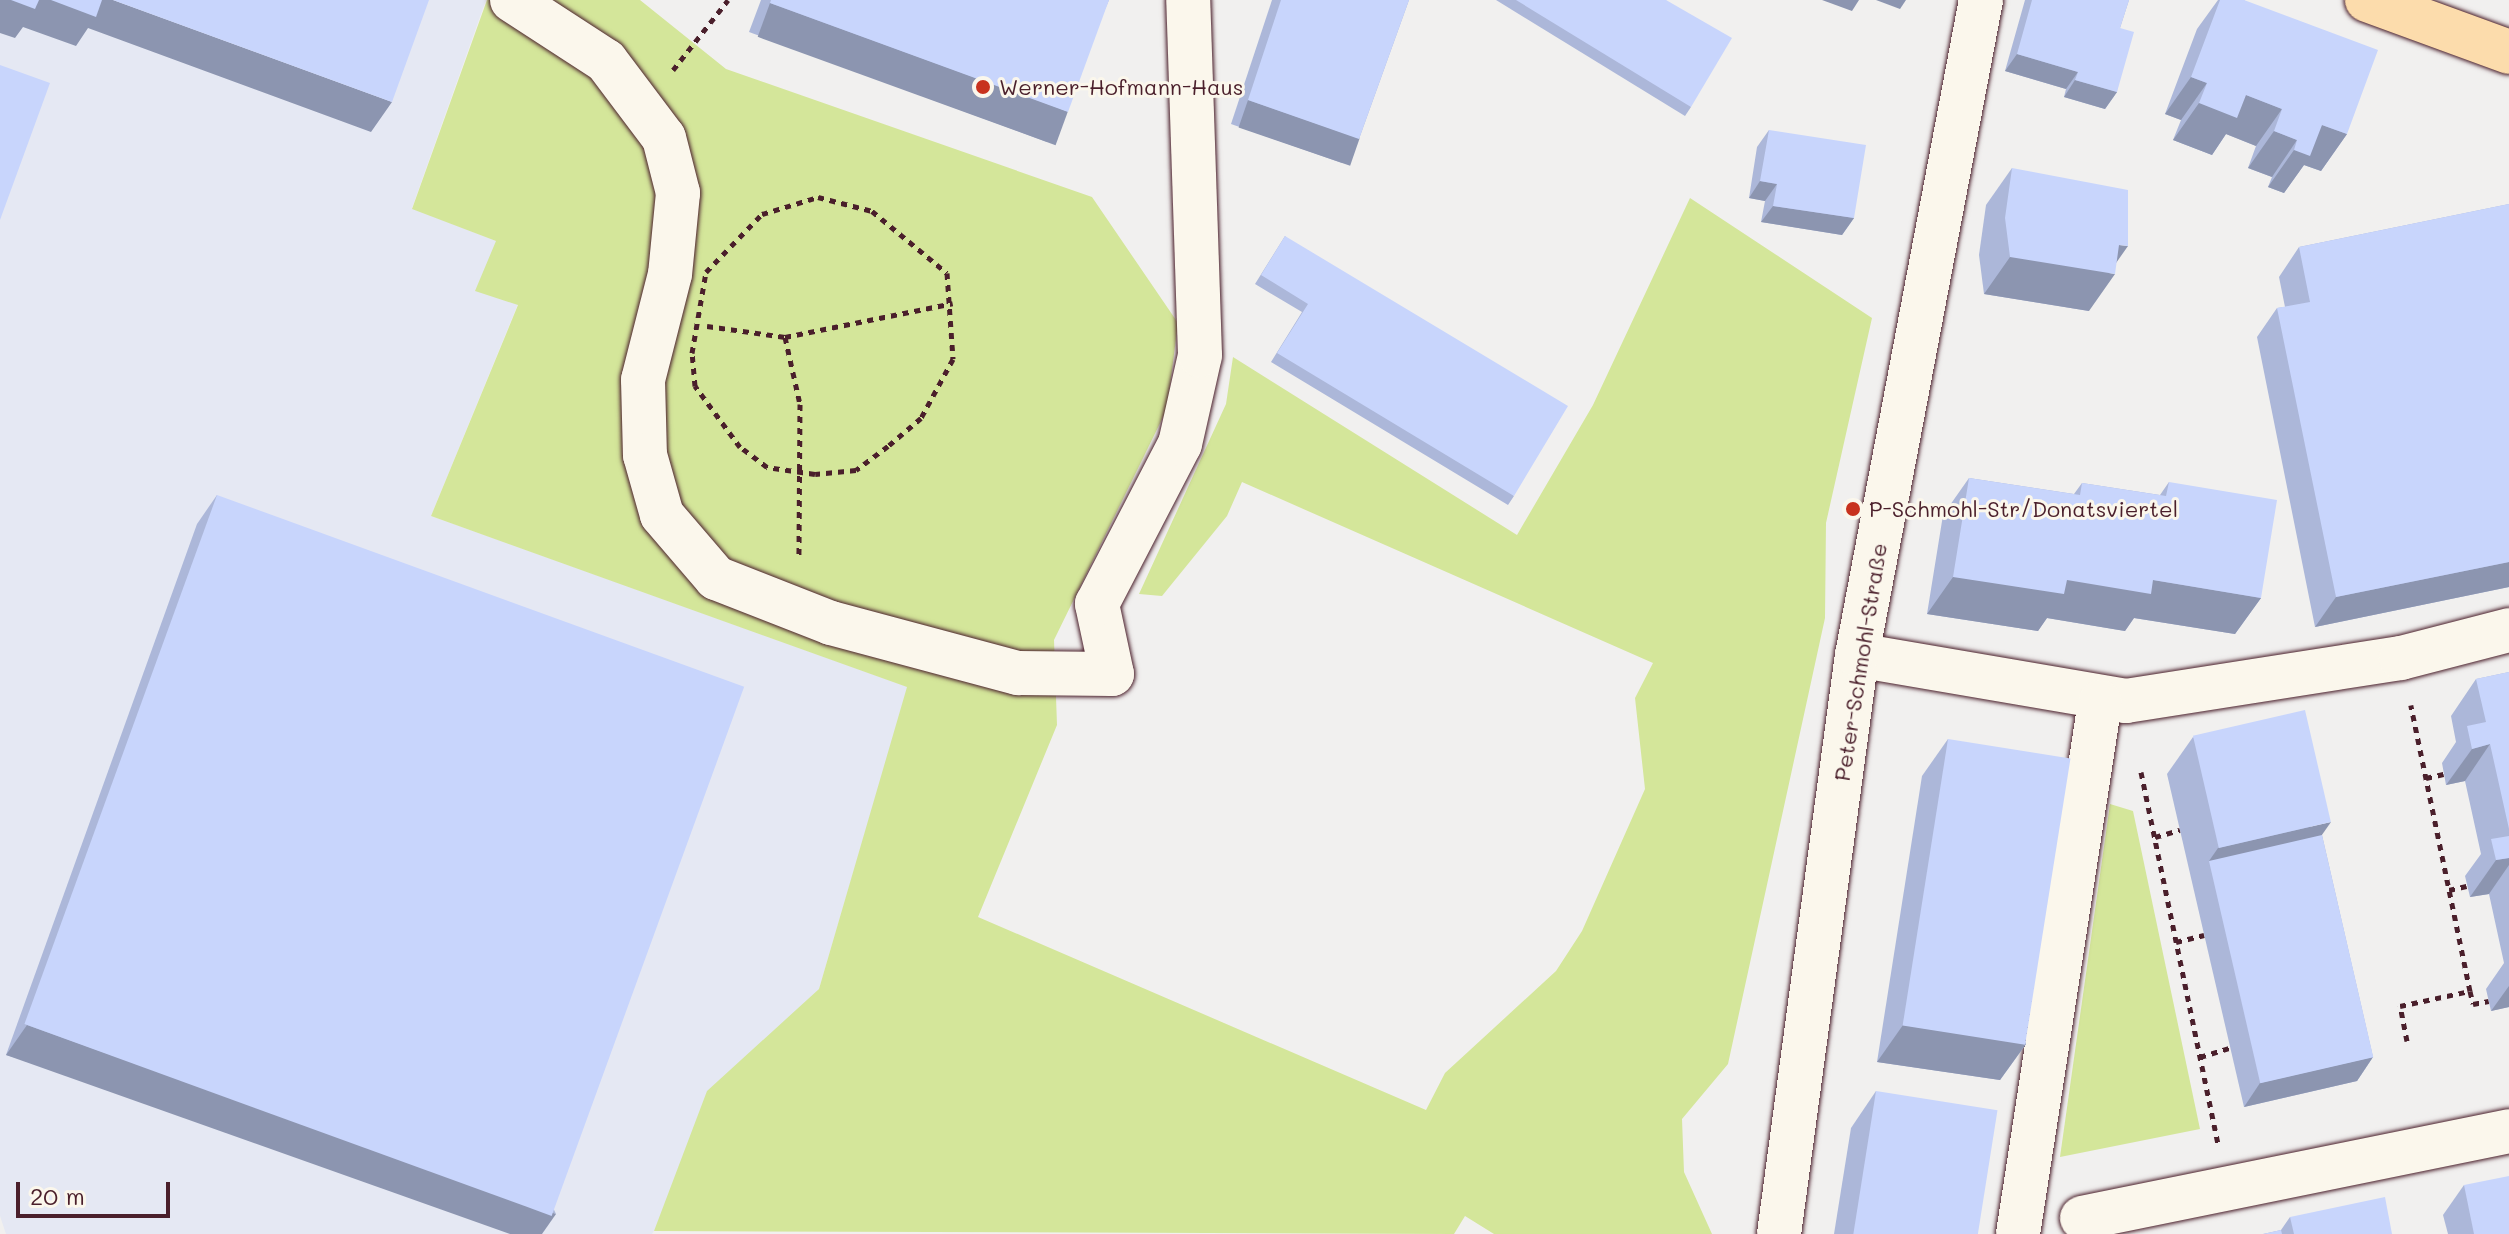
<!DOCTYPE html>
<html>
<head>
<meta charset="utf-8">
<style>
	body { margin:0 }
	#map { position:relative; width:2509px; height:1234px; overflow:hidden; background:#f1f0ef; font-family:Mali,sans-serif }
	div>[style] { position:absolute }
	.built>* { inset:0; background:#e5e8f3 }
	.green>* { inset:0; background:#d4e69a }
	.path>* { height:5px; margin-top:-2.5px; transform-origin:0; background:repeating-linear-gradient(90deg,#4a1f2b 0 6px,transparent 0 12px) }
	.roads { filter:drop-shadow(0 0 2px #4a1f2b) drop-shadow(0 0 2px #4a1f2b) }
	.minor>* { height:44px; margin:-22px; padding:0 22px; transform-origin:22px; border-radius:22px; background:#fbf7ec }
	.major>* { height:44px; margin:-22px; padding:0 22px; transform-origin:22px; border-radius:22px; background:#fcdcac }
	.wall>* { inset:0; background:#acb7d9 }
	.shaded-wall>* { inset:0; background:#8c95b0; transform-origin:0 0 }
	.building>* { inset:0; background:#c8d5fc; transform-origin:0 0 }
	.dots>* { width:22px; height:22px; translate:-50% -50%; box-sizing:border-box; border:4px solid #fbf7ec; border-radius:50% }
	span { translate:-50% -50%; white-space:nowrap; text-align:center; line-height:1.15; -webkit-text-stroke:6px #fbf7ec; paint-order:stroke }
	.poi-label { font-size:22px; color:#4a1f2b }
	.left { translate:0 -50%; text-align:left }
	.street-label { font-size:22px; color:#4a1f2b }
	.scale { position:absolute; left:16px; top:1182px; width:154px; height:36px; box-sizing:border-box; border:4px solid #4a1f2b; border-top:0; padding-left:10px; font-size:24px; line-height:28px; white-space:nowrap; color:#4a1f2b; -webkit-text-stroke:6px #fbf7ec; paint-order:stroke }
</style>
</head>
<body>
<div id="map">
	<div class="built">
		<i style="clip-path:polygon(0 0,486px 0,412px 208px,496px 241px,518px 304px,431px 516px,908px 687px,819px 989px,787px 1024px,652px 1234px,6px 1234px,0 1216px)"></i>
	</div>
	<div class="green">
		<i style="clip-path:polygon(487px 0,640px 0,726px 69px,1092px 197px,1178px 323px,1167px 409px,1054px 640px,1057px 725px,978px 917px,1426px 1110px,1445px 1073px,1556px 971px,1582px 931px,1645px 789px,1635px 698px,1653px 663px,1242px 482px,1227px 516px,1162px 596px,1139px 594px,1226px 404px,1233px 357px,1517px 535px,1593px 405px,1690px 198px,1872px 318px,1826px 523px,1825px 618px,1728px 1064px,1682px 1119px,1684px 1172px,1712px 1234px,1494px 1234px,1465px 1216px,1454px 1234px,654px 1231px,707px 1091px,819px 989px,907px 687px,431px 516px,518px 305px,475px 291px,496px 241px,412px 209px)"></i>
		<i style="clip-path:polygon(2110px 804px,2133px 811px,2200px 1129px,2060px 1157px)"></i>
	</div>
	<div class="path">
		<i style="left:673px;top:70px;width:89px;rotate:-51.8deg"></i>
		<i style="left:818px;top:197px;width:56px;rotate:14.5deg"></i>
		<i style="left:872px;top:211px;width:97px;rotate:39.6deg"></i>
		<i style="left:947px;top:273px;width:86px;rotate:86deg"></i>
		<i style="left:953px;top:359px;width:67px;rotate:118.5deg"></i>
		<i style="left:921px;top:418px;width:43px;rotate:139.7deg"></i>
		<i style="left:888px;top:446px;width:40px;rotate:143deg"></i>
		<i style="left:856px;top:470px;width:41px;rotate:174.4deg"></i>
		<i style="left:815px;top:474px;width:49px;rotate:-171.7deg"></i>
		<i style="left:767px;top:467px;width:34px;rotate:-143deg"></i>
		<i style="left:740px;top:447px;width:76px;rotate:-126.4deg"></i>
		<i style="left:695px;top:386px;width:33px;rotate:-95deg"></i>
		<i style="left:692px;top:353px;width:82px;rotate:-80.2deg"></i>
		<i style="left:706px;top:272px;width:81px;rotate:-46deg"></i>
		<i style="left:762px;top:214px;width:59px;rotate:-16.9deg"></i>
		<i style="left:707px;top:326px;width:79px;rotate:8deg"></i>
		<i style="left:785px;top:337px;width:171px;rotate:-11.4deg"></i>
		<i style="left:785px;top:337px;width:69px;rotate:77.4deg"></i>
		<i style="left:800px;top:404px;width:154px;rotate:90.4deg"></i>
		<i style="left:2141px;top:772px;width:379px;rotate:78.3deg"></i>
		<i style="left:2426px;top:778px;width:18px;rotate:-13deg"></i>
		<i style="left:2155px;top:837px;width:26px;rotate:-16deg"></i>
		<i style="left:2449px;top:890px;width:18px;rotate:-13deg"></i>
		<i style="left:2176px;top:942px;width:29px;rotate:-14deg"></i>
		<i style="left:2470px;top:991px;width:13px;rotate:77deg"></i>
		<i style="left:2473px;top:1004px;width:16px;rotate:-11deg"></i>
		<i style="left:2407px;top:1041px;width:36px;rotate:-101deg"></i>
		<i style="left:2400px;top:1006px;width:72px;rotate:-12.1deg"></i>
		<i style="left:2470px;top:991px;width:292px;rotate:-101.7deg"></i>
		<i style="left:2200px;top:1057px;width:31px;rotate:-17deg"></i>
	</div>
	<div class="roads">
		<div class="minor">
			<i style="left:512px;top:0;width:112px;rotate:33deg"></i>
			<i style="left:606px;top:61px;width:96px;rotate:53deg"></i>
			<i style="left:664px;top:138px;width:57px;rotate:75.7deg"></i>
			<i style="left:678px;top:193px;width:81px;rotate:95.6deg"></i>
			<i style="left:670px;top:274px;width:109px;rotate:104.3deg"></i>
			<i style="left:643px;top:380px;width:75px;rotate:88.5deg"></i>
			<i style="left:645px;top:455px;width:62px;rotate:74.2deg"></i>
			<i style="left:662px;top:515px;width:83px;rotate:49.4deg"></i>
			<i style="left:716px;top:578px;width:123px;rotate:21.4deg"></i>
			<i style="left:831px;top:623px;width:194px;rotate:15deg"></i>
			<i style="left:1018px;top:673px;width:94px;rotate:0.6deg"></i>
			<i style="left:1112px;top:674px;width:72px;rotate:-102.1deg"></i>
			<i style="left:1097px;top:604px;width:180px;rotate:-62.6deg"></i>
			<i style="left:1180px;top:444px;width:91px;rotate:-77.3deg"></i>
			<i style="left:1200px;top:355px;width:355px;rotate:-91.9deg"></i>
			<i style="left:1857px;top:655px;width:273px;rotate:9.7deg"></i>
			<i style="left:2126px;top:701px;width:278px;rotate:-8.9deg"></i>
			<i style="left:2401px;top:658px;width:112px;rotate:-14.5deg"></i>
			<i style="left:2082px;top:1218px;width:436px;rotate:-11.5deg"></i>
			<i style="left:1779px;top:1234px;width:584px;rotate:-82.33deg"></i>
			<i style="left:1857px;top:655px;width:667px;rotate:-79.28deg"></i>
			<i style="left:2018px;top:1234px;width:538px;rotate:-81.24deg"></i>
		</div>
		<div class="major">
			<i style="left:2367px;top:0;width:151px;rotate:20.1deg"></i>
		</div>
	</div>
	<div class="wall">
		<i style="clip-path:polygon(761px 0,1109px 0,1047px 142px,749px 32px)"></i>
		<i style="clip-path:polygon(1272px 0,1409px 0,1359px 139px,1342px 163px,1231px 124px)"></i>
		<i style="clip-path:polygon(1496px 0,1666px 0,1691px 107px,1685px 116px)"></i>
		<i style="clip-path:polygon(2025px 0,2129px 0,2120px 28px,2117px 92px,2105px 109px,2064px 97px,2066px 89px,2005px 71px)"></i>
		<i style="clip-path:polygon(2218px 0,2244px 0,2347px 134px,2321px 171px,2304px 165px,2284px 193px,2268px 187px,2272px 177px,2248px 168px,2256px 146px,2226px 134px,2212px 155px,2173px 140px,2181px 120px,2165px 114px,2197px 29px)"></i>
		<i style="clip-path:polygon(1769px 130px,1854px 218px,1842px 235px,1761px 222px,1765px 201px,1749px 198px,1757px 147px)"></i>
		<i style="clip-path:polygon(2012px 168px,2089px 311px,1984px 294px,1979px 255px,1986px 205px)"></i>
		<i style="clip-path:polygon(2509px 204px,2509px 587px,2315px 627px,2257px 337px,2277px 308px,2285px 307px,2279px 277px,2299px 247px)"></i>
		<i style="clip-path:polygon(1285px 236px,1514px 496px,1508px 505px,1271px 362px,1302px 312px,1255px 284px)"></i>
		<i style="clip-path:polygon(1969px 478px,2074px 494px,2082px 483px,2160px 495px,2169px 482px,2261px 598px,2235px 634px,2134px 618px,2125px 631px,2047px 618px,2038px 631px,1927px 614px,1943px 515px)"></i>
		<i style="clip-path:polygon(217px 495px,556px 1214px,6px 1055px,197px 524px)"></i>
		<i style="clip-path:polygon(2509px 672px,2509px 1007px,2491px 1011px,2486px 989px,2504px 963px,2489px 894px,2470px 897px,2465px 876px,2481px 854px,2465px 781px,2446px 785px,2442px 763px,2456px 742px,2451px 716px,2476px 679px)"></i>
		<i style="clip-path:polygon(2193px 737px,2322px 835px,2373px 1057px,2357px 1081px,2244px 1107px,2167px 774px)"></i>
		<i style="clip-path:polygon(1948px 739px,2026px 1044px,2000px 1080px,1877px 1062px,1922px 776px)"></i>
		<i style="clip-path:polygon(1876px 1091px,1978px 1234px,1834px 1234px,1851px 1128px)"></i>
		<i style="clip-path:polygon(2464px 1185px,2509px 1234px,2448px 1234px,2443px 1215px)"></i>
		<i style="clip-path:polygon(2290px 1217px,2392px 1234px,2263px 1234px,2281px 1230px)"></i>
	</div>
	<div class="shaded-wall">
		<i style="clip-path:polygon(0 0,113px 0,392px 102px,371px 132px,88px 28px,76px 46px,23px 27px,15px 38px,0 33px)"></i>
		<i style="clip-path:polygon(1822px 0,1859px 0,1852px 11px)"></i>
		<i style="clip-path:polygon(1876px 0,1906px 0,1900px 9px)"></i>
		<i style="left:770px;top:3px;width:317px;height:36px;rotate:20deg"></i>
		<i style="clip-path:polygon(2017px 54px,2078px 72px,2066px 89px,2005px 71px)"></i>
		<i style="clip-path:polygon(2191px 77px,2207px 83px,2181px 120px,2165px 114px)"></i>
		<i style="clip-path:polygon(2075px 80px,2117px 92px,2105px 109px,2064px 97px)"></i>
		<i style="clip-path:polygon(2246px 95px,2282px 109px,2256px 146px,2226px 134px,2212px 155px,2173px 140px,2199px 103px)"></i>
		<i style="left:1248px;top:100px;width:118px;height:29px;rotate:19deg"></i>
		<i style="clip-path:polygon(2322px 125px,2347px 134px,2321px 171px,2304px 165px,2284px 193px,2268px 187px,2294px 150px)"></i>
		<i style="clip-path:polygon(2274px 131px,2297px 140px,2272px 177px,2248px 168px)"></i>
		<i style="clip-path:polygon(1760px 181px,1777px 184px,1765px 201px,1749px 198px)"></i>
		<i style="clip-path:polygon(1773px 206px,1854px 218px,1842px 235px,1761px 222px)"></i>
		<i style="clip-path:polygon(2119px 245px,2128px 246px,2109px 273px,2115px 274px,2089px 311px,1984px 294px,2010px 257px)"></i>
		<i style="clip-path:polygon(2509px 562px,2509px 587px,2315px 627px,2336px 597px)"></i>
		<i style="clip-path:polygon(1953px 577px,2067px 580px,2153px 580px,2261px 598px,2235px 634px,2134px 618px,2125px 631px,2047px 618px,2038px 631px,1927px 614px)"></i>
		<i style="clip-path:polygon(2490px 744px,2465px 781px,2446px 785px,2472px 749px)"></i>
		<i style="clip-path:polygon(2331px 822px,2305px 859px,2209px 861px,2218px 848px)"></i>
		<i style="clip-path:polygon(2509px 858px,2509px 865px,2489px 894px,2470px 897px,2496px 860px)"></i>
		<i style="clip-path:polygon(2509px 986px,2509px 1007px,2491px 1011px)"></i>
		<i style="clip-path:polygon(27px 1025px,556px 1214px,542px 1234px,510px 1234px,6px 1055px)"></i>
		<i style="clip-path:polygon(1903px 1025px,2026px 1044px,2000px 1080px,1877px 1062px)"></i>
		<i style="clip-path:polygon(2373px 1057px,2357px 1081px,2244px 1107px,2260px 1083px)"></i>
	</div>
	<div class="building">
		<i style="clip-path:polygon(11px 0,39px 0,35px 9px)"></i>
		<i style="clip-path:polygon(51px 0,102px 0,96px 17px)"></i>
		<i style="clip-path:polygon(113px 0,429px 0,392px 102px)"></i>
		<i style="clip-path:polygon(771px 0,1109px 0,1068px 112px,770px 3px)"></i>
		<i style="clip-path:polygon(1281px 0,1409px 0,1359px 139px,1248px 100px)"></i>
		<i style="clip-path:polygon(1516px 0,1666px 0,1732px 38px,1691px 107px)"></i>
		<i style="clip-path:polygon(2032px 0,2129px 0,2120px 28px,2134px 32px,2117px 92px,2075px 80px,2078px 72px,2017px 54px)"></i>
		<i style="clip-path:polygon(2220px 0,2244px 0,2378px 50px,2347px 134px,2322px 125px,2310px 156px,2294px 150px,2297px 140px,2274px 131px,2282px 109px,2246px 95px,2237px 118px,2199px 103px,2207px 83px,2191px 77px)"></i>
		<i style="clip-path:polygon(0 65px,50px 83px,0 220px)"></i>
		<i style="clip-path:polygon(1769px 130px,1866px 145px,1854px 218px,1773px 206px,1777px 184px,1760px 181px)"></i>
		<i style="clip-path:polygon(2012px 168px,2128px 190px,2128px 246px,2119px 245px,2115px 274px,2010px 257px,2005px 218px)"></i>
		<i style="clip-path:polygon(2509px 204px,2509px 562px,2336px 597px,2277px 308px,2310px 302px,2299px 247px)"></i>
		<i style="clip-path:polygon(1285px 236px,1568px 406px,1514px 496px,1277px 353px,1308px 304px,1261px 275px)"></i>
		<i style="clip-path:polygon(1969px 478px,2080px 495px,2082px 483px,2166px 496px,2169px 482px,2277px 500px,2261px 598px,2153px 580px,2151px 594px,2067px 580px,2064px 594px,1953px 577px)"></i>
		<i style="left:217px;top:495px;width:561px;height:563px;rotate:20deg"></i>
		<i style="clip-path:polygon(2509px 672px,2509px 829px,2490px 744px,2472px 749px,2467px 726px,2486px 722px,2476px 679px)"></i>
		<i style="left:2305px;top:710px;width:115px;height:115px;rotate:77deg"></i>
		<i style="left:1948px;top:739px;width:124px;height:290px;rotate:9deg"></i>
		<i style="left:2322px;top:835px;width:228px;height:116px;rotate:77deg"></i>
		<i style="clip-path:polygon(2509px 836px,2509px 858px,2496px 860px,2491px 839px)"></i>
		<i style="left:1876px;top:1091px;width:123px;height:145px;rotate:9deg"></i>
		<i style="clip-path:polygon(2509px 1176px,2509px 1234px,2474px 1234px,2464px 1185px)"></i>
		<i style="clip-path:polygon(2385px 1197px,2392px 1234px,2294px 1234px,2290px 1217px)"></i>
		<i style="clip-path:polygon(2281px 1230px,2282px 1234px,2263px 1234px)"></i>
	</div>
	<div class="dots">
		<i style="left:983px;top:87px;background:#c8321e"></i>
		<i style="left:1853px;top:509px;background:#c8321e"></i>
	</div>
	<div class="poi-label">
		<span class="left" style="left:999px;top:87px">Werner-Hofmann-Haus</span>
		<span class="left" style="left:1869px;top:509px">P-Schmohl-Str/Donatsviertel</span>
	</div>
	<div class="street-label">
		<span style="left:1860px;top:662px;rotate:-81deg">Peter-Schmohl-Straße</span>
	</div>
	<div class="scale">20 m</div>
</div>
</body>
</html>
